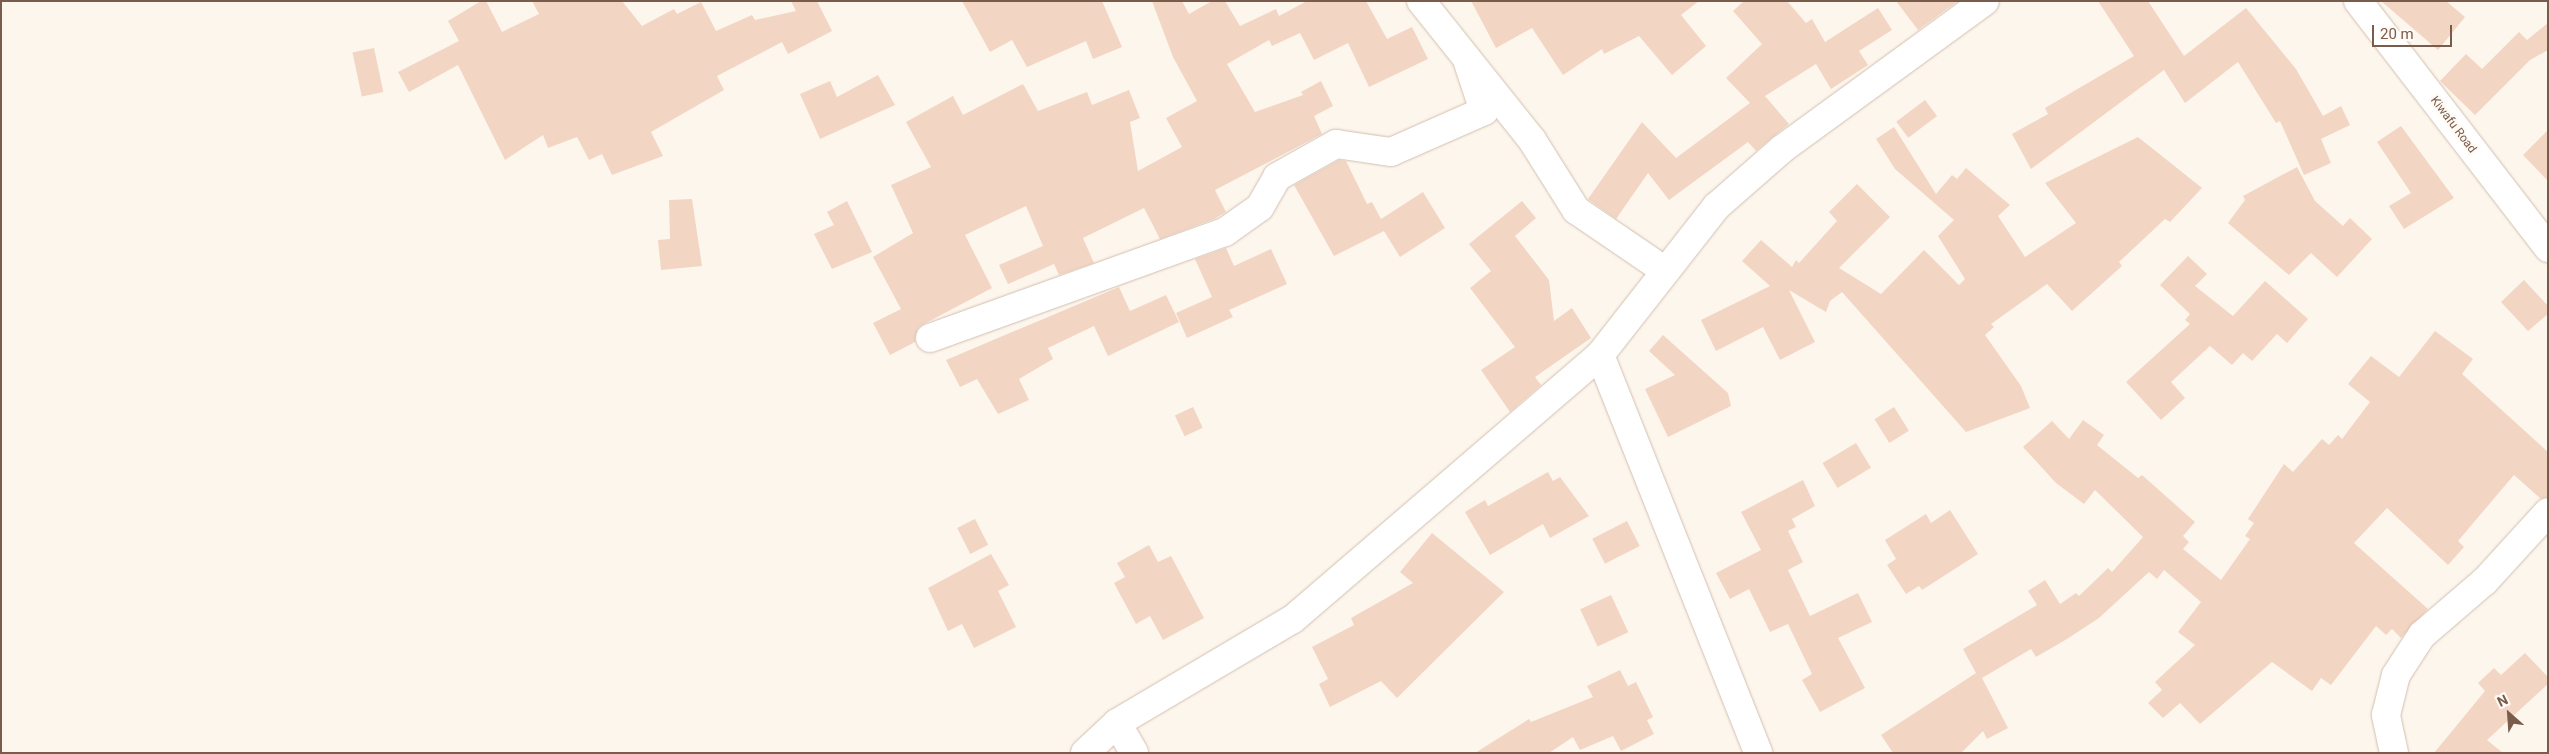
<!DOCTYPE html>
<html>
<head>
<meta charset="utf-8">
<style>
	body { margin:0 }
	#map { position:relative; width:2549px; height:754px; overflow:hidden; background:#fdf6ec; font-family:Roboto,sans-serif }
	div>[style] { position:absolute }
	.building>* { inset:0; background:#f3d5c3; transform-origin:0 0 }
	.roads { filter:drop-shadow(0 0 1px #d1beb0) drop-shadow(0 0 1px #d1beb0) }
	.minor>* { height:28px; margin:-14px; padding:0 14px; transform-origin:14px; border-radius:14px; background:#fff }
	span { translate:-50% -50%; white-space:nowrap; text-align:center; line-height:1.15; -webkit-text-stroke:4.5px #fffaf3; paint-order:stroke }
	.street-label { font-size:12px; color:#7a5c4d }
	.frame { position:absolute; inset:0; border:2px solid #7a5c4d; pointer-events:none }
	.north { position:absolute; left:2484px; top:689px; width:50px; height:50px; -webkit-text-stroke:4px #fffaf3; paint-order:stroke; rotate:334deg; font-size:14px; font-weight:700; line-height:20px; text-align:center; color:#7a5c4d }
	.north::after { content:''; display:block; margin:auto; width:18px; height:22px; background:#7a5c4d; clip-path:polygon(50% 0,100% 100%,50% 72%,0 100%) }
	.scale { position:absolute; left:2372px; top:25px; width:80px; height:22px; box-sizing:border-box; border:2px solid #7a5c4d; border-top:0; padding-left:6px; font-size:15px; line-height:18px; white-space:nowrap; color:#7a5c4d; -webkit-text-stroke:4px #fffaf3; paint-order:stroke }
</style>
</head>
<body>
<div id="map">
	<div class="building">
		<i style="clip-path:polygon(481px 1px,486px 1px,502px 32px,539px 14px,532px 1px,622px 1px,642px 26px,674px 9px,677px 14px,701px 2px,716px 31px,752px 15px,755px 20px,796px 11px,791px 1px,817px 1px,832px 31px,788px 54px,782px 42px,717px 76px,724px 90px,651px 132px,663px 156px,612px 175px,602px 154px,589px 160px,577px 137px,548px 148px,543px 135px,505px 160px,458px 65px,409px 92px,398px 72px,459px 41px,448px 21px)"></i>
		<i style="clip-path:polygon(962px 1px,1102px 1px,1122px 47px,1093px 59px,1086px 41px,1027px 67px,1012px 40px,990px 52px)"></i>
		<i style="clip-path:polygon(1152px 1px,1182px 1px,1189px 14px,1212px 1px,1225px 1px,1240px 26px,1276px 9px,1279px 16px,1307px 1px,1366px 1px,1387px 39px,1412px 27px,1428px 59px,1369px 87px,1348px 43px,1314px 60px,1300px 33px,1272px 46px,1269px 40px,1227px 64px,1255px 112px,1303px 95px,1301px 92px,1321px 81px,1333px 106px,1314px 116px,1322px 134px,1215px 190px,1226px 212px,1214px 219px,1160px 239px,1144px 208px,1083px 238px,1094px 263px,1059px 275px,1054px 264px,1008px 284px,999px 265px,1043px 246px,1026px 206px,965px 235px,992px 288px,924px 324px,918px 328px,915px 342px,890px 355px,873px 323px,901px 309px,873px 257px,913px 233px,891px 185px,931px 167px,906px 122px,953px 96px,963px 115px,1023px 84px,1038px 111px,1087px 92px,1092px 105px,1129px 90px,1140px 118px,1130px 122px,1138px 171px,1182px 147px,1166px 118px,1197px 101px,1173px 57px)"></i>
		<i style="clip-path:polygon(1471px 1px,1699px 1px,1681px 15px,1706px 46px,1672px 75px,1639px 36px,1604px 54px,1602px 49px,1563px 75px,1532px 28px,1496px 48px)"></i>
		<i style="clip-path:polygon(1744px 1px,1787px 1px,1806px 23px,1812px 19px,1825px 42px,1878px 8px,1892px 30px,1859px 51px,1868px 65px,1831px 89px,1816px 64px,1765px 96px,1789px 124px,1756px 151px,1748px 142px,1669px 200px,1648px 173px,1616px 219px,1588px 199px,1642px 122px,1676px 158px,1750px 103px,1726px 78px,1762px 44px,1733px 11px)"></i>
		<i style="clip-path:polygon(1896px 1px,1958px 1px,1918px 30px)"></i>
		<i style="clip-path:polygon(2098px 1px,2148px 1px,2184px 56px,2246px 8px,2296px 69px,2323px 116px,2341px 106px,2350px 125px,2321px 139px,2331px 163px,2304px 175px,2280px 121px,2276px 123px,2238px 62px,2185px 103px,2164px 70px,2031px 169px,2012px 134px,2048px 114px,2045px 108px,2134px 56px)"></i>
		<i style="clip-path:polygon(2381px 1px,2446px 1px,2465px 17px,2438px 50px)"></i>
		<i style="clip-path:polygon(2548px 23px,2548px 50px,2530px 60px,2475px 115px,2440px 81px,2466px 54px,2482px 69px,2519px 32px,2527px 40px)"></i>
		<i style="left:374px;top:48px;width:45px;height:22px;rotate:78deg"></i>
		<i style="clip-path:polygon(878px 75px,895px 105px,820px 139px,800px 94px,830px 81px,837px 97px)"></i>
		<i style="left:1925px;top:100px;width:20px;height:36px;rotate:53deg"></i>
		<i style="clip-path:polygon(2401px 126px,2454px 198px,2404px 229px,2389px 206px,2411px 193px,2377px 142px)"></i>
		<i style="clip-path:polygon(1894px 127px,1936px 194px,1952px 175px,1957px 179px,1966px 168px,2010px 205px,1998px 216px,2025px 257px,2076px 223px,2045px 183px,2138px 137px,2202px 188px,2170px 222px,2165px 219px,2119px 262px,2122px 266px,2072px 311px,2047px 284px,1991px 324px,1994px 327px,1985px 335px,2021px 386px,2030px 408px,1966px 432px,1842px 292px,1830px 301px,1826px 312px,1789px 290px,1815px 342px,1780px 360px,1763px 327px,1716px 351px,1701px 320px,1770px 286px,1742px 261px,1761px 240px,1792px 267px,1796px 260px,1799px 263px,1837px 221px,1829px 212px,1857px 184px,1890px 217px,1839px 268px,1881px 294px,1924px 250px,1959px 285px,1965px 279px,1938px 236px,1954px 220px,1895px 169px,1876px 139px)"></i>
		<i style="clip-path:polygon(2548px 130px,2548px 181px,2523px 155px)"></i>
		<i style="clip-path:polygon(1339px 160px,1346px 161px,1367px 204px,1372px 202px,1381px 219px,1423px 192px,1445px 228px,1400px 257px,1384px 231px,1334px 256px,1294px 185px)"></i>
		<i style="clip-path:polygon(2297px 167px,2315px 201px,2343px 226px,2350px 218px,2372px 239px,2337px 277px,2311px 253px,2289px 275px,2228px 223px,2245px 200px,2243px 196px)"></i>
		<i style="clip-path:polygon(692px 199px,702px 266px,661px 270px,658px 240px,670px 239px,669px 200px)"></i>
		<i style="clip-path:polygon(847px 201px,872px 252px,832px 269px,814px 234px,834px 225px,827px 212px)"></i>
		<i style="clip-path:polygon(1522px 201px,1536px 218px,1515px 236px,1549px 280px,1554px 321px,1572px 308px,1591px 338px,1535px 377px,1541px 385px,1510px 412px,1481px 370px,1515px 347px,1470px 288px,1491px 271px,1469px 244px)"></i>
		<i style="clip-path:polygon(1226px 248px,1234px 266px,1271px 249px,1287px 284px,1229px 310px,1233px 317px,1187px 338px,1176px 313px,1212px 297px,1195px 259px)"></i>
		<i style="clip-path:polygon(2188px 256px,2207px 274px,2195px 286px,2233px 316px,2265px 281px,2308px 319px,2287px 343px,2277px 334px,2252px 361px,2243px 353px,2232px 365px,2210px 346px,2171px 382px,2185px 398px,2161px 420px,2126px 382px,2190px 324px,2185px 320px,2190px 314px,2160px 285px)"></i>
		<i style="clip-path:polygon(2524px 280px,2548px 306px,2548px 314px,2528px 331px,2501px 302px)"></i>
		<i style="clip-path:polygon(1119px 287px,1130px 311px,1166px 295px,1179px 322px,1108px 356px,1094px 326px,1048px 348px,1053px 359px,1019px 379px,1029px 400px,998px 414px,977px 379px,960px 387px,946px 360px)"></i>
		<i style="clip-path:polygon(2435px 331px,2473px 359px,2462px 374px,2548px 452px,2548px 497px,2541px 499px,2514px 475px,2458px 541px,2464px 547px,2448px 565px,2387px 508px,2354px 543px,2428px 609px,2401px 638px,2392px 629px,2386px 635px,2376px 626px,2331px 685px,2321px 678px,2312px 691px,2272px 662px,2200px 724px,2180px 703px,2163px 718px,2148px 703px,2162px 690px,2155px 682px,2195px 645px,2178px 632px,2201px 602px,2164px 570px,2157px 579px,2149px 572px,2099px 618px,2067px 639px,2036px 657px,2031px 649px,1982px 678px,2008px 728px,1987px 739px,1983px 731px,1961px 753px,1893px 753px,1881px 735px,1976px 673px,1963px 649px,2037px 605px,2028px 591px,2045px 580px,2060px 604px,2076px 593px,2079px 596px,2108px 568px,2112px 572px,2143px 537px,2095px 490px,2084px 504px,2056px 483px,2023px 447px,2052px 421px,2069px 439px,2083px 420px,2104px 435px,2097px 445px,2138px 478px,2142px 475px,2195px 522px,2183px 536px,2189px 542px,2183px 549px,2221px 580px,2250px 539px,2245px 536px,2254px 523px,2248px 519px,2284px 464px,2293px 472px,2322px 439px,2329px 445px,2338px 435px,2342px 439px,2370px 402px,2348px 384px,2371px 356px,2399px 377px)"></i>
		<i style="clip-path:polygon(1663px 335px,1728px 393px,1731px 406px,1668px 437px,1645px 389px,1675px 375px,1649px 351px)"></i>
		<i style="left:1193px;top:407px;width:23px;height:20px;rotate:65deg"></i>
		<i style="left:1894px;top:407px;width:28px;height:23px;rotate:58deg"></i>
		<i style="left:1856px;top:443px;width:29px;height:39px;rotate:59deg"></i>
		<i style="clip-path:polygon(1548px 472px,1553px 481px,1560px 477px,1589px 516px,1550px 538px,1543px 524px,1490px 555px,1465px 512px,1485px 500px,1488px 506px)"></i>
		<i style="clip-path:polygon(1803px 480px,1815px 506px,1792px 519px,1796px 527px,1788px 531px,1803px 562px,1788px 570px,1810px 616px,1858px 593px,1872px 622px,1838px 638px,1865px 688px,1820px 712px,1802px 680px,1812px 674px,1788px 624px,1770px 632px,1749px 589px,1730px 599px,1716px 573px,1761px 550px,1741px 512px)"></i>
		<i style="clip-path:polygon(1950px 510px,1978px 554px,1922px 590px,1919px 586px,1906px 594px,1887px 565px,1896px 559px,1885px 540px,1926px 514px,1931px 523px)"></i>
		<i style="left:975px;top:519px;width:29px;height:20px;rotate:63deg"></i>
		<i style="left:1627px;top:521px;width:28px;height:39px;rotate:63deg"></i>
		<i style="clip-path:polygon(1432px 533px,1504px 592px,1397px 698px,1381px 681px,1330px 707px,1319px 684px,1328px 679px,1312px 647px,1354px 625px,1351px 618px,1413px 583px,1400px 572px)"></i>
		<i style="clip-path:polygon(1149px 545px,1158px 562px,1171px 556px,1204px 618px,1163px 640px,1150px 616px,1136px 624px,1114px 583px,1125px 577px,1117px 563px)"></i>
		<i style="clip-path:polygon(991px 554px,1009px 585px,998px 591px,1016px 627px,974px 648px,962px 624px,948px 631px,928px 588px)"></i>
		<i style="left:1611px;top:595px;width:41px;height:34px;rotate:65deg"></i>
		<i style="clip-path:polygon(2525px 653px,2548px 677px,2548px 684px,2487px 740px,2503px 753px,2434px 753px,2485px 691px,2478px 683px,2494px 668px,2501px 675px)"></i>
		<i style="clip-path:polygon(1620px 670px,1628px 686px,1636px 682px,1653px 717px,1647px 720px,1654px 734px,1621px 751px,1613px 736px,1580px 750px,1573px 737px,1549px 753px,1475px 753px,1529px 719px,1531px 722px,1593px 697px,1587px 686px)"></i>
	</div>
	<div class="roads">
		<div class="minor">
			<i style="left:1421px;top:1px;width:178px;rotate:51.4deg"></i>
			<i style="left:1532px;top:140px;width:83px;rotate:57.8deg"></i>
			<i style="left:1576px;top:210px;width:107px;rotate:34.3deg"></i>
			<i style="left:2358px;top:1px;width:312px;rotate:52.4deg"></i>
			<i style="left:930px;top:338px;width:313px;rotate:-19.8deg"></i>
			<i style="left:1225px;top:232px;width:43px;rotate:-35.5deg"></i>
			<i style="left:1260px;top:207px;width:34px;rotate:-60deg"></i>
			<i style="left:1277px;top:177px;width:68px;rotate:-29.2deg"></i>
			<i style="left:1336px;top:144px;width:56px;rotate:8.3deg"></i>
			<i style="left:1391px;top:152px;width:102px;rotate:-23.8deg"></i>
			<i style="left:1484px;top:111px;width:51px;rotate:-108.4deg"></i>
			<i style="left:1600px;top:355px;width:428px;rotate:68.3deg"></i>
			<i style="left:1117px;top:723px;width:34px;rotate:60deg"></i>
			<i style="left:1085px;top:753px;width:44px;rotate:-43.2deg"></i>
			<i style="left:1117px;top:723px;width:204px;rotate:-30.6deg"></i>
			<i style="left:1293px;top:619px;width:405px;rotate:-40.7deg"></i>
			<i style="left:1600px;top:355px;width:189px;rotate:-51.9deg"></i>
			<i style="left:1717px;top:206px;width:86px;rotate:-41.2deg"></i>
			<i style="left:1782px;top:149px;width:251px;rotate:-36.1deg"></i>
			<i style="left:2394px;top:753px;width:39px;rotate:-102deg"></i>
			<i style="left:2386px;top:715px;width:41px;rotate:-76deg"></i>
			<i style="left:2396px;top:675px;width:48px;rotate:-57deg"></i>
			<i style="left:2422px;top:635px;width:83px;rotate:-40.6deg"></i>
			<i style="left:2485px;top:581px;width:93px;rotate:-47.6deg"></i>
		</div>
	</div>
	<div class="street-label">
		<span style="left:2453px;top:125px;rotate:53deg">Kiwafu Road</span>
	</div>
	<div class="frame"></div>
	<div class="north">N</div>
	<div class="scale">20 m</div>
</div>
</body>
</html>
